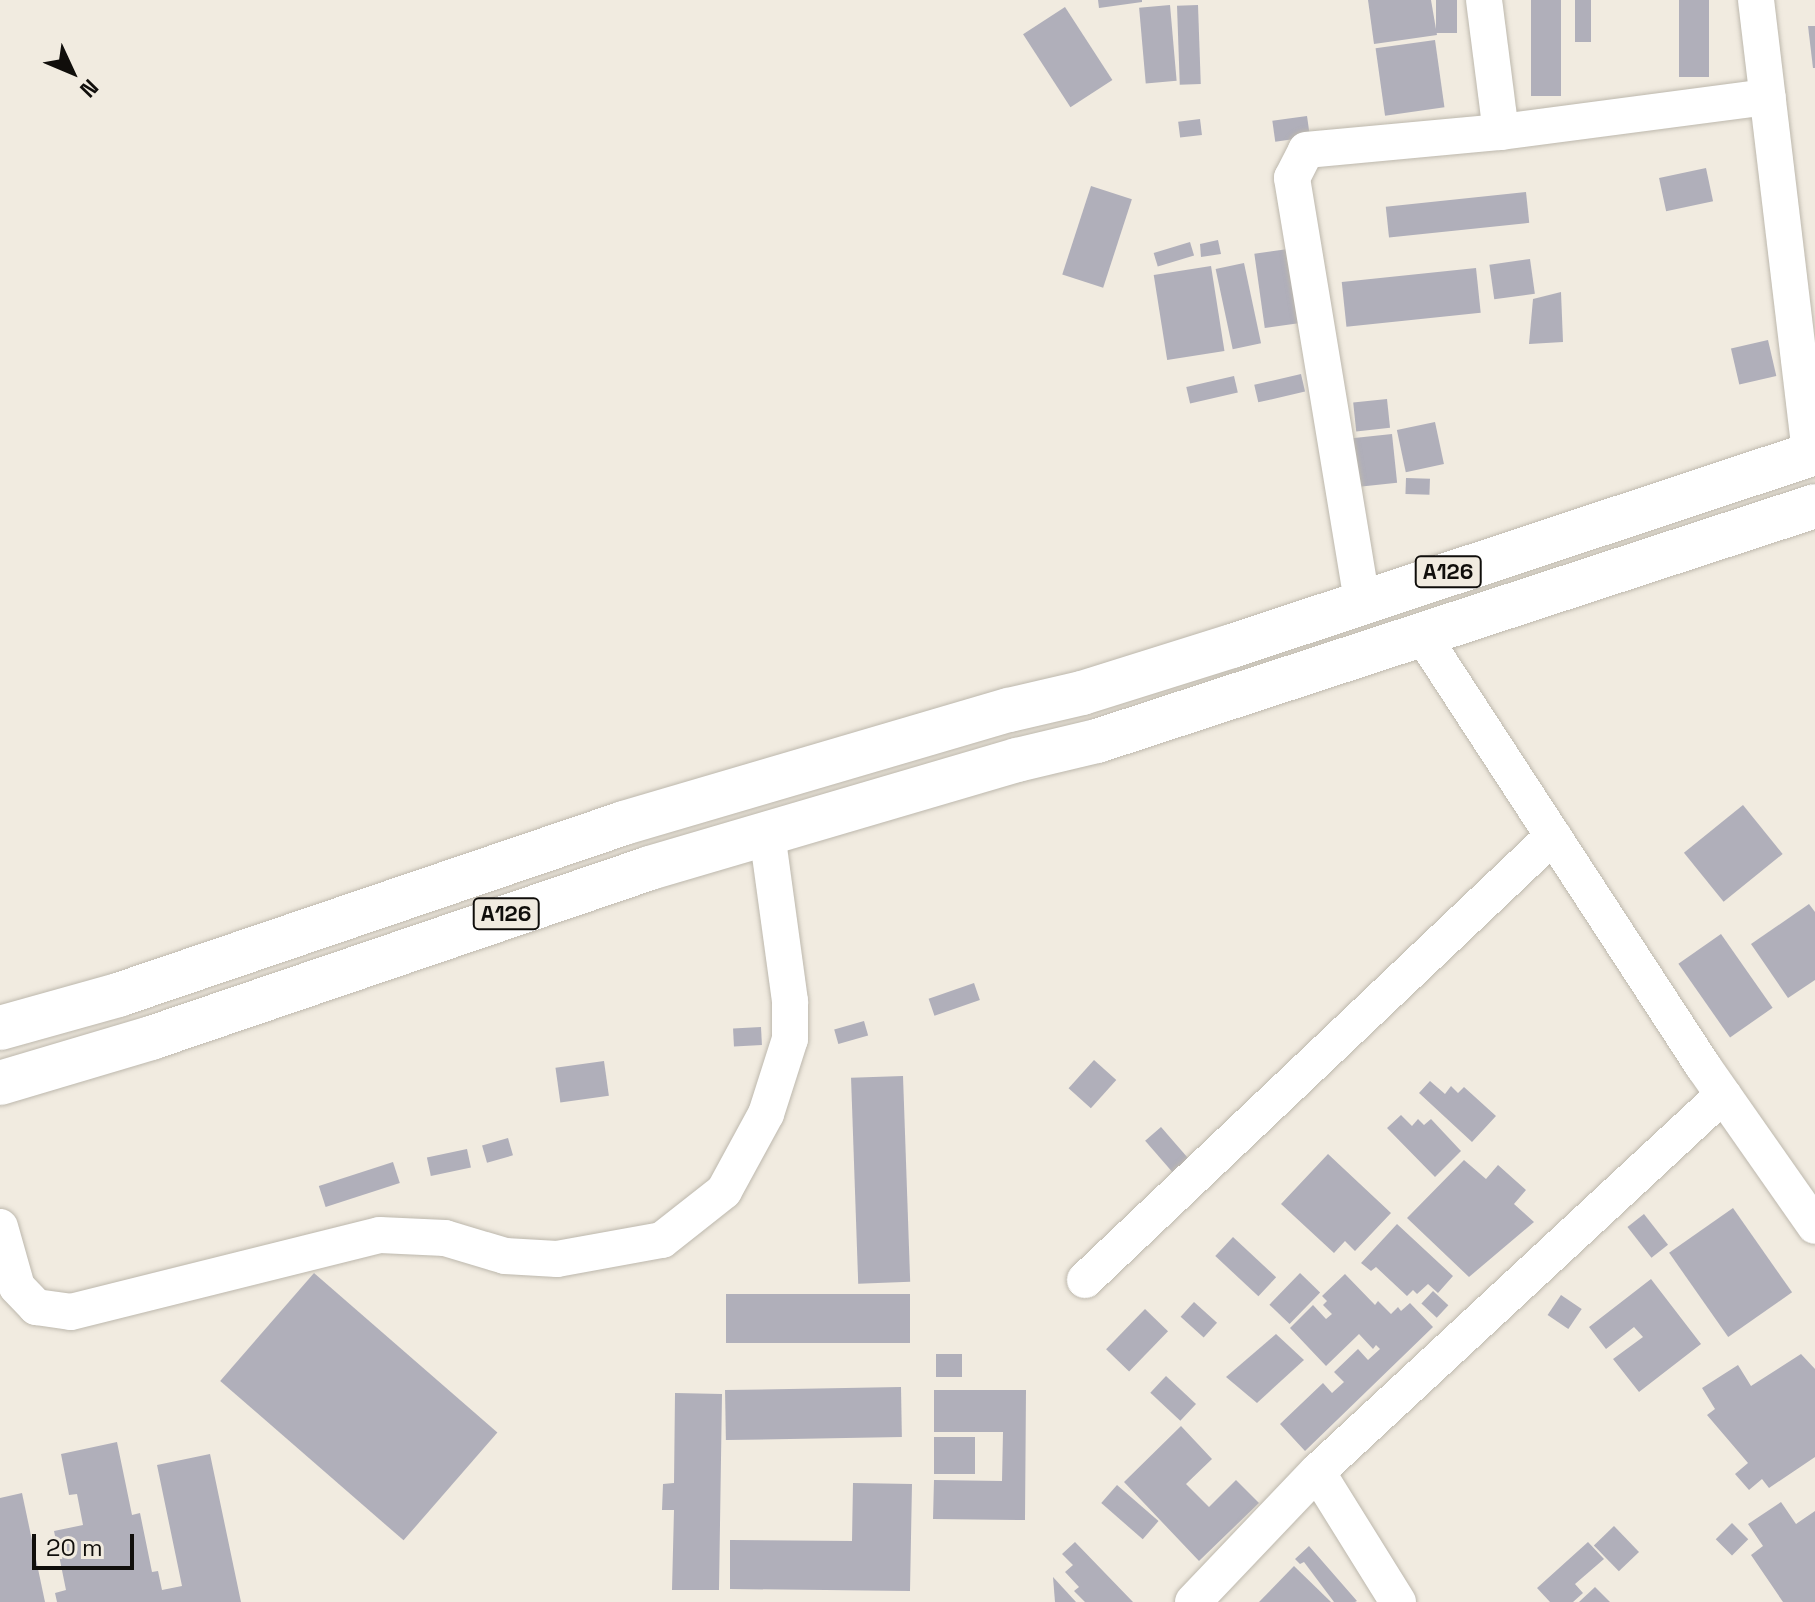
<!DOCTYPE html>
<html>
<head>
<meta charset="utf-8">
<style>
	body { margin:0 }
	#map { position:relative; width:1815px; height:1602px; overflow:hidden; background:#f1ebe0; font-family:"Space Grotesk",sans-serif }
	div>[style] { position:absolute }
	.building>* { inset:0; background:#b0afba; transform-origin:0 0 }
	.roads { filter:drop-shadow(0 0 2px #bdb8ad) drop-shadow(0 0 2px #bdb8ad) }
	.minor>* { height:36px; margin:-18px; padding:0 18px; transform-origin:18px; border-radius:18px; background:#fff }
	.highway>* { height:44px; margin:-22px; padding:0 22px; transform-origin:22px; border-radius:22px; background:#fff }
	span { translate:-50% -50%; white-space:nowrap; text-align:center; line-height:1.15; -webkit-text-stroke:6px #f1ebe0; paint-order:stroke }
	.shield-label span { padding:2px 6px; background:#f1ebe0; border:2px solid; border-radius:6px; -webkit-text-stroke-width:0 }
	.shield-label { font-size:22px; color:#100e0b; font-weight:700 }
	.north { position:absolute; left:32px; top:32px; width:80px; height:80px; -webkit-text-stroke:6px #f1ebe0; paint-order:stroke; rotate:134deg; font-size:22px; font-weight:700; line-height:32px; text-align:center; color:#100e0b }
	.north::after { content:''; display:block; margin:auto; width:28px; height:36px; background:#100e0b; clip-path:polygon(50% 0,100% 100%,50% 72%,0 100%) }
	.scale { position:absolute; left:32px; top:1534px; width:102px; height:36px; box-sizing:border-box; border:4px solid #100e0b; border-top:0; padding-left:10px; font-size:24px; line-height:28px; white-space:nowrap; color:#100e0b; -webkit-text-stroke:6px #f1ebe0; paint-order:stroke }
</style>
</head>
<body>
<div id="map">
	<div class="building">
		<i style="clip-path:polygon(1098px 0,1142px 0,1142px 2px,1099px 8px)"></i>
		<i style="clip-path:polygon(1368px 0,1431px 0,1437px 35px,1374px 44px)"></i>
		<i style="left:1436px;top:0;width:21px;height:33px"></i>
		<i style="left:1531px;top:0;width:30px;height:96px"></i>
		<i style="left:1575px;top:0;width:16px;height:42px"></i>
		<i style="left:1679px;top:0;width:30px;height:77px"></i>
		<i style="left:1170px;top:5px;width:76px;height:31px;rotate:85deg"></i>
		<i style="left:1198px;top:5px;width:79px;height:21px;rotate:88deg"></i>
		<i style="left:1065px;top:7px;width:87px;height:50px;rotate:57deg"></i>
		<i style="clip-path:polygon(1808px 26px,1815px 26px,1815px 68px,1813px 68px)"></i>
		<i style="left:1435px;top:40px;width:68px;height:60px;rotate:82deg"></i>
		<i style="left:1307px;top:116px;width:21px;height:35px;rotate:82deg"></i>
		<i style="left:1200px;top:119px;width:16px;height:22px;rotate:83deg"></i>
		<i style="left:1706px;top:168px;width:34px;height:48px;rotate:78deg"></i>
		<i style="left:1091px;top:186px;width:43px;height:93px;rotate:18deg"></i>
		<i style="left:1526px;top:192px;width:31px;height:141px;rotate:84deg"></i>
		<i style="clip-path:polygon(1218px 240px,1221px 254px,1201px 257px,1200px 244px)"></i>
		<i style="left:1190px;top:242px;width:14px;height:38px;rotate:73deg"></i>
		<i style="left:1288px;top:249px;width:75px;height:34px;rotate:82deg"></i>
		<i style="left:1530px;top:259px;width:35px;height:41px;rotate:82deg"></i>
		<i style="left:1244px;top:263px;width:82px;height:29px;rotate:78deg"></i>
		<i style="left:1211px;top:266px;width:86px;height:58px;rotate:81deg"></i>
		<i style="left:1476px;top:268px;width:45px;height:135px;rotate:84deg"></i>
		<i style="clip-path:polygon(1561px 292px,1563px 342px,1529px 344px,1533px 299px)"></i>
		<i style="left:1768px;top:340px;width:37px;height:38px;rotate:77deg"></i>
		<i style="left:1301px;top:374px;width:18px;height:48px;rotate:77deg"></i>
		<i style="left:1234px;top:376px;width:17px;height:49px;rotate:77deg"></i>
		<i style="left:1387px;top:399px;width:29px;height:34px;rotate:84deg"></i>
		<i style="left:1435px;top:422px;width:43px;height:39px;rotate:78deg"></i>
		<i style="left:1392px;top:434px;width:49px;height:45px;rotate:84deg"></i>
		<i style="left:1406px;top:478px;width:24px;height:16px;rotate:2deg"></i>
		<i style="left:1743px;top:805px;width:63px;height:76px;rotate:51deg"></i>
		<i style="clip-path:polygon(1809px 904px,1815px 912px,1815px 980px,1788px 998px,1751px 944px)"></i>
		<i style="left:1721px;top:934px;width:90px;height:52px;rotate:55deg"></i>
		<i style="left:974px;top:983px;width:18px;height:48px;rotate:71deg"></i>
		<i style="left:864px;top:1021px;width:15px;height:31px;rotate:74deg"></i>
		<i style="left:761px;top:1027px;width:18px;height:28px;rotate:87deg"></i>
		<i style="left:1094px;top:1060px;width:30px;height:38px;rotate:42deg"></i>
		<i style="left:604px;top:1061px;width:35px;height:49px;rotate:82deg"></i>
		<i style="left:903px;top:1076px;width:206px;height:52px;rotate:88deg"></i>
		<i style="clip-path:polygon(1430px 1081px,1445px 1094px,1451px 1086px,1458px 1093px,1464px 1087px,1496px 1116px,1472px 1142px,1419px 1093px)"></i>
		<i style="clip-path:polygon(1401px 1115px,1412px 1126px,1418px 1119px,1424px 1125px,1431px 1119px,1461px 1151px,1435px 1177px,1387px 1128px)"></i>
		<i style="left:1161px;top:1127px;width:52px;height:21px;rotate:49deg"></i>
		<i style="left:508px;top:1138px;width:18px;height:27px;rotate:74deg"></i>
		<i style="left:467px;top:1149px;width:19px;height:41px;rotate:78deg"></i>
		<i style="clip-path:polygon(1328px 1154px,1391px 1213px,1355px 1251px,1345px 1241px,1334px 1253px,1281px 1204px)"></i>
		<i style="clip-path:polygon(1464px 1160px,1486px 1179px,1498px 1165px,1526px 1190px,1514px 1204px,1534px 1222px,1469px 1277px,1407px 1218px)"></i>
		<i style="left:393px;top:1162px;width:22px;height:78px;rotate:72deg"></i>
		<i style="left:1733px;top:1208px;width:103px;height:78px;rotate:55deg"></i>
		<i style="left:1644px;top:1214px;width:39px;height:21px;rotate:52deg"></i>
		<i style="clip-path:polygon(1397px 1224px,1453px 1276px,1438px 1293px,1428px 1284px,1417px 1294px,1413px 1290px,1407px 1296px,1376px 1267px,1371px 1271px,1361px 1263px)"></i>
		<i style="left:1233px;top:1237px;width:59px;height:26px;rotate:43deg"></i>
		<i style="left:314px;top:1273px;width:243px;height:143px;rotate:41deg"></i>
		<i style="left:1300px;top:1273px;width:28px;height:44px;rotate:44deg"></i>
		<i style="clip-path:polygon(1345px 1274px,1375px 1305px,1378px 1301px,1391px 1314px,1398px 1307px,1401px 1311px,1410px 1303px,1433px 1327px,1305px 1451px,1280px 1424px,1323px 1383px,1332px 1393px,1344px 1382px,1334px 1372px,1358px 1349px,1368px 1360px,1380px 1349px,1376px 1345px,1373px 1349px,1359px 1334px,1326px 1366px,1290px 1328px,1313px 1305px,1326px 1319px,1332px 1314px,1323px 1305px,1327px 1301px,1322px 1296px)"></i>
		<i style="clip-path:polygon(1651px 1279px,1701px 1344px,1639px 1392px,1613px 1359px,1643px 1337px,1634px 1327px,1606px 1349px,1589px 1327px)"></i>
		<i style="left:1433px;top:1291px;width:21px;height:17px;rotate:43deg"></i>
		<i style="left:726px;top:1294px;width:184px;height:49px"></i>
		<i style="left:1561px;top:1295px;width:25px;height:24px;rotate:34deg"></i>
		<i style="left:1194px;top:1302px;width:31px;height:20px;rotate:42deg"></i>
		<i style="left:1145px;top:1309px;width:32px;height:56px;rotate:44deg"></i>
		<i style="clip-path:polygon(1276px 1334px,1304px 1360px,1257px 1403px,1226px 1377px)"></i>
		<i style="left:936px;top:1354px;width:26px;height:23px"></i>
		<i style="clip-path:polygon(1801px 1354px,1815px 1369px,1815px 1457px,1769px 1488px,1762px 1479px,1749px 1490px,1735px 1474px,1748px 1463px,1707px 1415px,1715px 1409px,1702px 1388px,1738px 1365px,1751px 1386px)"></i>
		<i style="left:1166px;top:1376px;width:41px;height:23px;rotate:43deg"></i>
		<i style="left:901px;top:1387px;width:50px;height:176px;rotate:89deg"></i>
		<i style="clip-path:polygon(934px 1390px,1026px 1390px,1025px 1520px,933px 1519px,934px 1480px,1002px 1481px,1003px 1432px,934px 1432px)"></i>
		<i style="clip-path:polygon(675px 1393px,722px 1394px,719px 1590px,672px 1590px,674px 1510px,662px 1510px,663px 1484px,674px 1483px)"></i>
		<i style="clip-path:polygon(1181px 1426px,1212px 1459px,1186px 1484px,1209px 1507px,1236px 1480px,1259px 1503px,1199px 1561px,1124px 1482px)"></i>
		<i style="left:934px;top:1437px;width:41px;height:37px"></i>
		<i style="clip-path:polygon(117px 1442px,132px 1515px,140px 1513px,152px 1572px,158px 1571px,162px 1590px,182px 1586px,157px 1465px,210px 1454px,241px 1602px,57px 1602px,55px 1593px,66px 1590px,54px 1531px,83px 1525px,77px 1494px,69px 1495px,61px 1454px)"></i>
		<i style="clip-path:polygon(853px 1483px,912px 1484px,910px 1591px,730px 1589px,730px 1540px,852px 1541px)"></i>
		<i style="left:1117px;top:1485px;width:55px;height:24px;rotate:41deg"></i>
		<i style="clip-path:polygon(22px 1493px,45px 1602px,0 1602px,0 1498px)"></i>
		<i style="clip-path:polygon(1781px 1502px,1796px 1524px,1815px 1511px,1815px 1602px,1783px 1602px,1751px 1555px,1763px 1546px,1748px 1524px)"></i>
		<i style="left:1732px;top:1523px;width:23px;height:23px;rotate:45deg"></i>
		<i style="left:1614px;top:1526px;width:36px;height:28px;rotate:46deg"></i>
		<i style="clip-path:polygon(1075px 1542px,1133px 1602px,1085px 1602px,1074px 1591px,1079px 1587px,1065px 1572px,1073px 1565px,1062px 1554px)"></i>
		<i style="clip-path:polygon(1588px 1542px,1604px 1559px,1575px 1584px,1583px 1593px,1573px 1602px,1550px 1602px,1537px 1588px)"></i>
		<i style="clip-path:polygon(1309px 1546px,1357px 1601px,1355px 1602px,1334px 1602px,1304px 1562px,1300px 1564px,1295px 1559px)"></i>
		<i style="clip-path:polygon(1294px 1566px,1331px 1602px,1259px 1602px)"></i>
		<i style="clip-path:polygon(1053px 1577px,1076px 1602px,1055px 1602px)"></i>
		<i style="clip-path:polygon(1595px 1587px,1610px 1602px,1579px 1602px)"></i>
	</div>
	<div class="roads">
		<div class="minor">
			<i style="left:1484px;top:0;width:133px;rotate:82.7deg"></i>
			<i style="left:1756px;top:0;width:458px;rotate:83.2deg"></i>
			<i style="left:1362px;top:601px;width:429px;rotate:-99.4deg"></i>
			<i style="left:1292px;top:178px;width:31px;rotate:-63deg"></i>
			<i style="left:1306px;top:150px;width:196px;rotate:-5.3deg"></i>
			<i style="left:1501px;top:132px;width:269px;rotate:-7.5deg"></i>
			<i style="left:1422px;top:635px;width:515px;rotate:56.9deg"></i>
			<i style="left:1703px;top:1066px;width:195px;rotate:55deg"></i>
			<i style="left:0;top:1227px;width:62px;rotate:74.2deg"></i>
			<i style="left:17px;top:1287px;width:28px;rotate:46deg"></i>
			<i style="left:36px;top:1307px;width:35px;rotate:8deg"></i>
			<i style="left:71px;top:1312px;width:318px;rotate:-14deg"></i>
			<i style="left:380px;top:1235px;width:65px;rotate:2.6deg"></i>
			<i style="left:445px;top:1238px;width:63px;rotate:16.7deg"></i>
			<i style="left:505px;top:1256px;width:52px;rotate:3.3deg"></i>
			<i style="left:557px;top:1259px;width:107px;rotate:-10.3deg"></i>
			<i style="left:662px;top:1240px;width:79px;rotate:-38.3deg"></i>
			<i style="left:724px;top:1191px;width:88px;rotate:-61.4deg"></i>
			<i style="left:766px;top:1114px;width:79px;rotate:-72.3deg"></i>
			<i style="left:790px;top:1039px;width:38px;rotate:-90deg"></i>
			<i style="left:790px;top:1001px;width:169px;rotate:-97.8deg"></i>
			<i style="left:1085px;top:1280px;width:645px;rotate:-43.49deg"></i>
			<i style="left:1193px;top:1602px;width:180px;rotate:-46.4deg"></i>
			<i style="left:1398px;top:1602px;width:153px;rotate:-121.9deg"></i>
			<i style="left:1317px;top:1472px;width:554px;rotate:-42.88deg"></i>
		</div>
		<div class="highway">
			<i style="left:0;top:1028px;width:123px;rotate:-15.6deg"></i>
			<i style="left:118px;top:995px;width:534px;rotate:-18.77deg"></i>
			<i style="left:624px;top:823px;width:401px;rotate:-16.4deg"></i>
			<i style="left:1009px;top:710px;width:75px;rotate:-13.1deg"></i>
			<i style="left:1082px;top:693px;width:157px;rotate:-17.4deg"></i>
			<i style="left:1232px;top:646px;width:614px;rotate:-18.32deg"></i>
			<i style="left:0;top:1083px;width:158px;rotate:-16.6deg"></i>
			<i style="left:151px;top:1038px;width:527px;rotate:-18.81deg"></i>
			<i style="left:650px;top:868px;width:383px;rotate:-16.4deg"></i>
			<i style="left:1017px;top:760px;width:82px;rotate:-13.4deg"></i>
			<i style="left:1097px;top:741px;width:755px;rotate:-18.12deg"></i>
		</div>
	</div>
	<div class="shield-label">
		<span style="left:1448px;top:572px">A126</span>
		<span style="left:506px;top:914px">A126</span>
	</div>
	<div class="north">N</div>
	<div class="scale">20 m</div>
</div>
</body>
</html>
